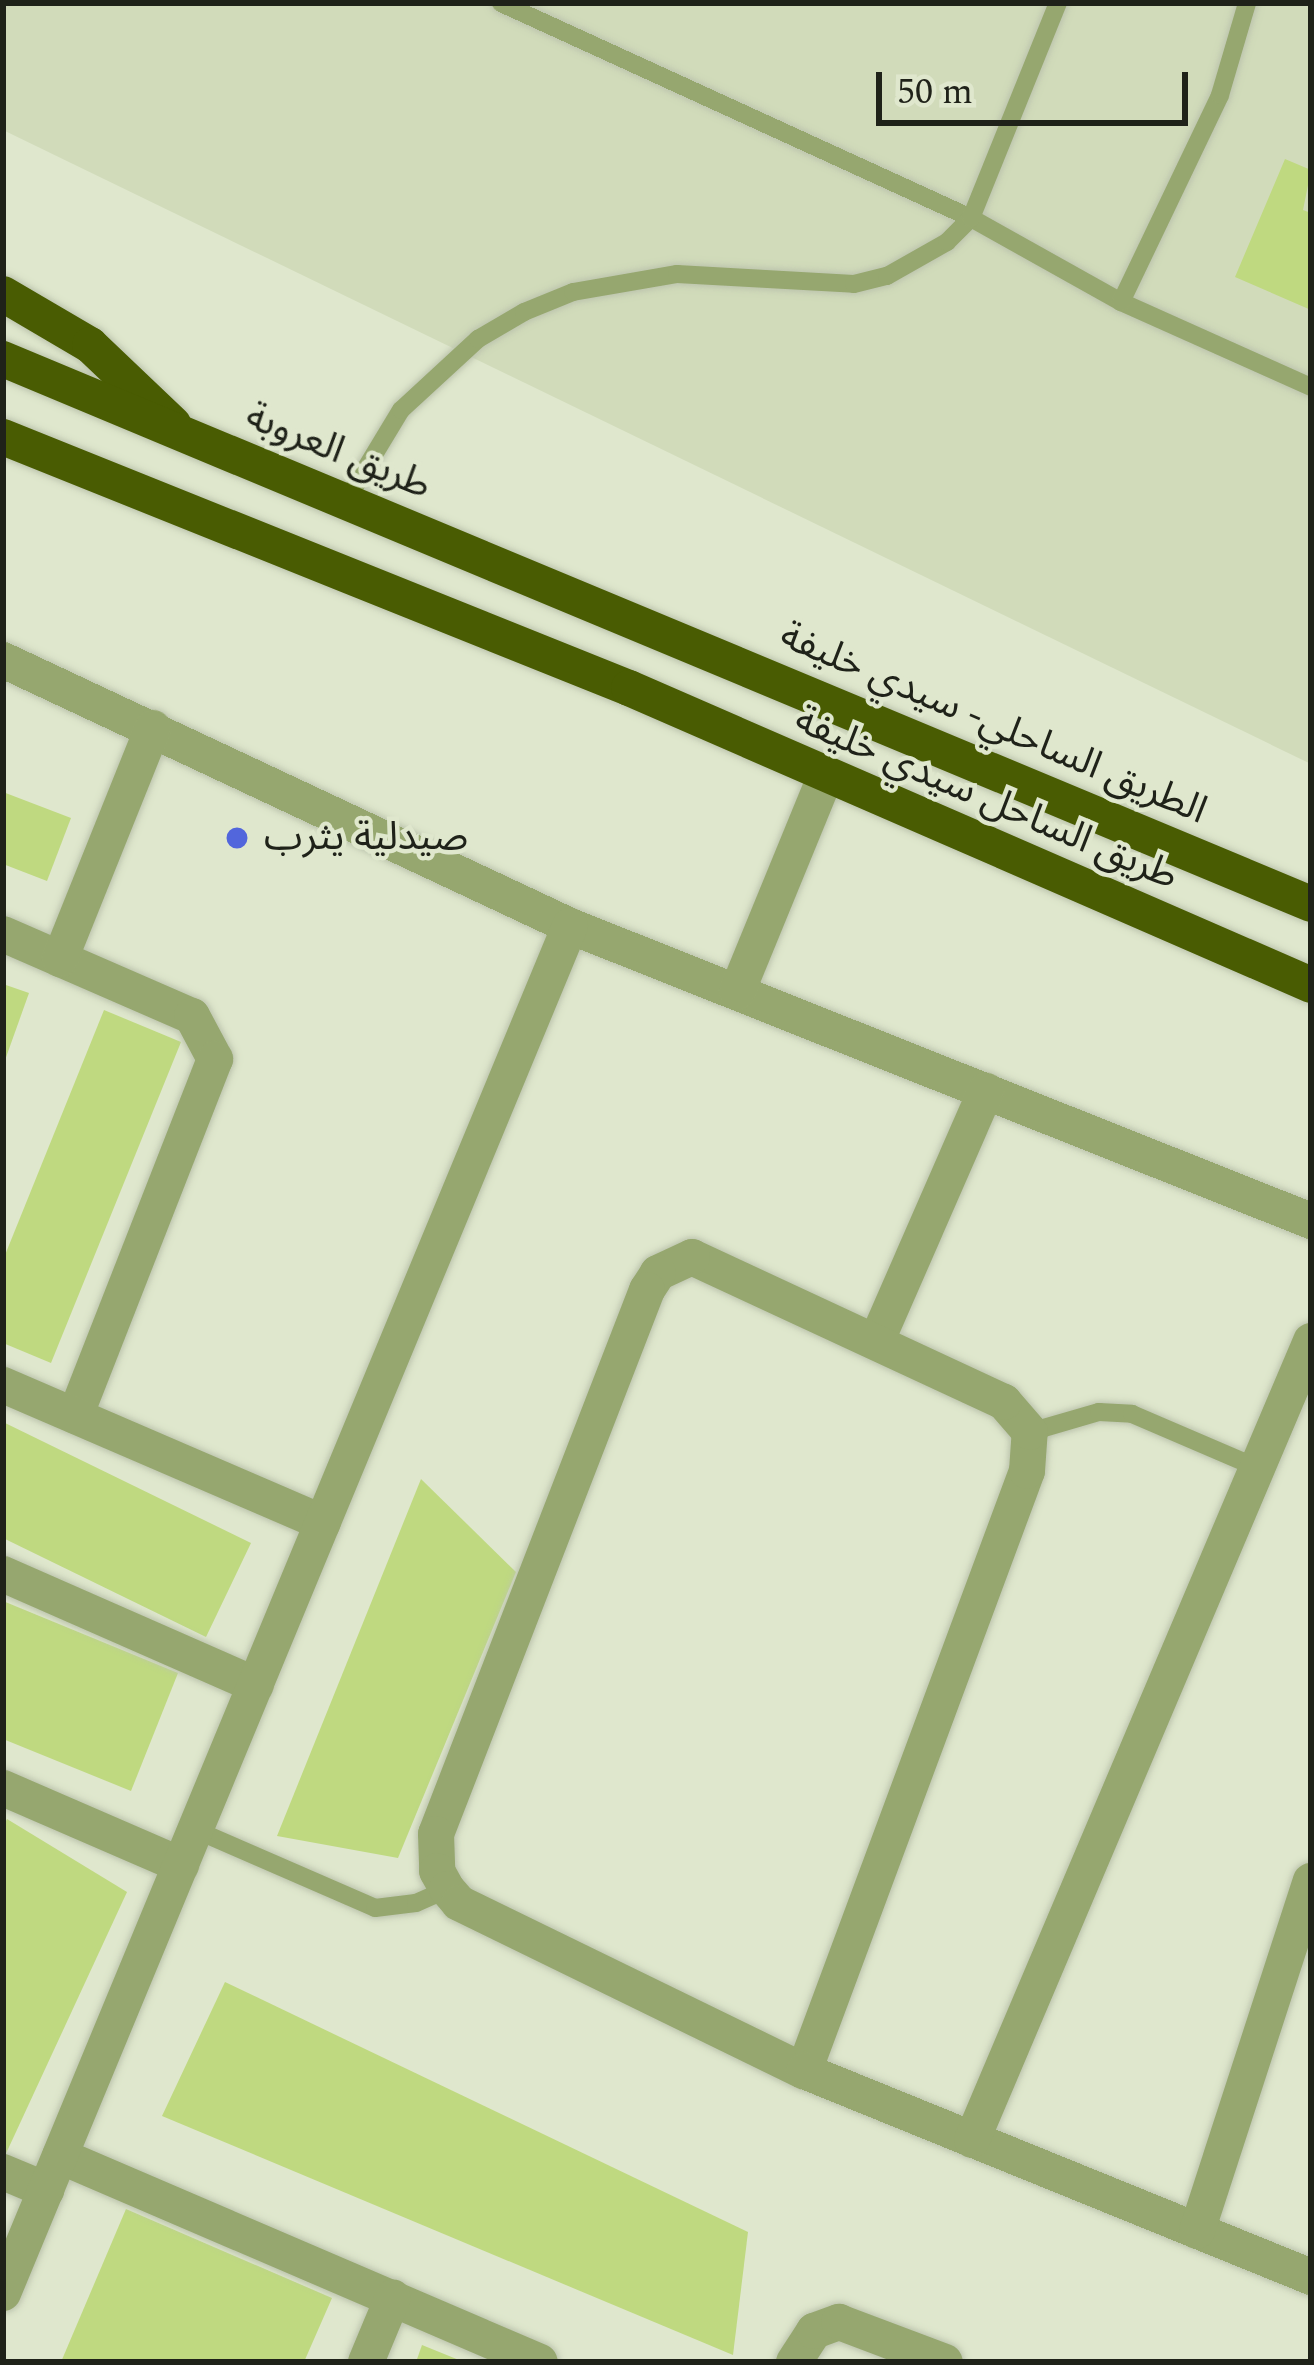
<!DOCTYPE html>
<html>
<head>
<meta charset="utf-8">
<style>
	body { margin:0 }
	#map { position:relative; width:1314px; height:2365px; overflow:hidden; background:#dfe7cd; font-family:Spectral,"Noto Sans Arabic",serif }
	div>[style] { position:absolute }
	.built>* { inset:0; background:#d1dbba }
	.building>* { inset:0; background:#bfd980 }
	.roads { filter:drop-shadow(0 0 3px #bcc4ad) drop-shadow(0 0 3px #bcc4ad) }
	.lane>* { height:18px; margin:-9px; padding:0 9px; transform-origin:9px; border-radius:9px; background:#96a76f }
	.street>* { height:36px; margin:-18px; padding:0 18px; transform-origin:18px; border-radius:18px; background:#96a76f }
	.highway>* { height:36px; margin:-18px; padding:0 18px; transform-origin:18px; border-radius:18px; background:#495c02 }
	.dots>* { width:33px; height:33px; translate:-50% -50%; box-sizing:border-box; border:6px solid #dfe7cd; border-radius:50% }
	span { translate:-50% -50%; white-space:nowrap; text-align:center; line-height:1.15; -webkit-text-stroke:9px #dfe7cd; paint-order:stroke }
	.street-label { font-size:39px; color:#1f2219 }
	.poi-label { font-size:39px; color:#1f2219 }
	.left { translate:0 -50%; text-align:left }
	.frame { position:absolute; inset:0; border:6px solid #1f2219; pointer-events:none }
	.scale { position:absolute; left:876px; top:72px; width:312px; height:54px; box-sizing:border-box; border:6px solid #1f2219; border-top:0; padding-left:15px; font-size:36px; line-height:42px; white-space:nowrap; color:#1f2219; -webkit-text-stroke:9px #dfe7cd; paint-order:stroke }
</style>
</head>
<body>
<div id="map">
	<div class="built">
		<i style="clip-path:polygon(3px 3px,1311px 3px,1311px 764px,3px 130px)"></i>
	</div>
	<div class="building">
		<i style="clip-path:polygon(1285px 159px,1311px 170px,1303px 210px,1311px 213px,1311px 310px,1235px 277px)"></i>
		<i style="clip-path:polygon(3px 792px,71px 818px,47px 881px,3px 864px)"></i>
		<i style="clip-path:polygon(3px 984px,29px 993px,4px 1063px,3px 1062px)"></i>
		<i style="clip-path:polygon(104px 1010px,181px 1042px,51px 1363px,3px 1343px,3px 1260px)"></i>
		<i style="clip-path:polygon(3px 1422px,251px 1543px,206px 1637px,3px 1538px)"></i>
		<i style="clip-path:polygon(421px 1479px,516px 1572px,398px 1858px,277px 1836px)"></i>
		<i style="clip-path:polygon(3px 1601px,178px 1673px,131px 1791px,3px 1739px)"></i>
		<i style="clip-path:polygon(7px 1819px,127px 1892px,3px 2160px,3px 1827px)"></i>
		<i style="clip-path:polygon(225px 1982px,748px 2232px,733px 2355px,162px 2116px)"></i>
		<i style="clip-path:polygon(126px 2209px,332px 2298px,304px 2362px,61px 2362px)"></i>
		<i style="clip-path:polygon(422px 2345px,464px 2362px,416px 2362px)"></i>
	</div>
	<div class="roads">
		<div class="lane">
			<i style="left:501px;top:3px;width:517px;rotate:24.58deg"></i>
			<i style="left:971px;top:218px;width:172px;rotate:29.2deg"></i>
			<i style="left:1121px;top:302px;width:208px;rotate:24.1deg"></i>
			<i style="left:1121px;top:302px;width:229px;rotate:-64.4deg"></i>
			<i style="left:1220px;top:95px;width:96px;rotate:-73.6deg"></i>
			<i style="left:346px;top:501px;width:106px;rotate:-58.9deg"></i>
			<i style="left:401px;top:410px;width:105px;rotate:-42.7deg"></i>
			<i style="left:478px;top:339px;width:53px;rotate:-30.4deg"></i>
			<i style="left:524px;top:312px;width:53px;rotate:-22.2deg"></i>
			<i style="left:573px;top:292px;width:106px;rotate:-9.8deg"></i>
			<i style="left:677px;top:274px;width:177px;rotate:3.2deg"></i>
			<i style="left:854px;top:284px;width:34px;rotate:-14deg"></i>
			<i style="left:887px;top:276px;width:69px;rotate:-29.5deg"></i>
			<i style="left:947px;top:242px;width:34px;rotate:-45deg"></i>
			<i style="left:971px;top:218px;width:232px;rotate:-68deg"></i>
			<i style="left:1030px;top:1432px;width:72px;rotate:-16.2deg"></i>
			<i style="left:1099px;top:1412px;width:33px;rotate:3deg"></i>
			<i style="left:1132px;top:1414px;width:137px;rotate:23.2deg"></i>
			<i style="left:196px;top:1830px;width:195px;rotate:23.5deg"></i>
			<i style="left:375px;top:1908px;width:41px;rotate:-7deg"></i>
			<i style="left:416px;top:1903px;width:34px;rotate:-24deg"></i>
		</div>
		<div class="street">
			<i style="left:3px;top:660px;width:626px;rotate:25.13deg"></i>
			<i style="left:570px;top:926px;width:798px;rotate:21.71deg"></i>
			<i style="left:3px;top:934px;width:206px;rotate:23.5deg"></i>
			<i style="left:192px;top:1016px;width:49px;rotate:61.9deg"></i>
			<i style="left:215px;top:1059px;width:383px;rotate:111.4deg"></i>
			<i style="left:60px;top:959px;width:249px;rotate:-68.1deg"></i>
			<i style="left:737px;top:992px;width:232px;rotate:-67.7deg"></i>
			<i style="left:877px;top:1340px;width:272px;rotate:-66.4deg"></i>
			<i style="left:3px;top:1385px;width:348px;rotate:23.3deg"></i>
			<i style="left:3px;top:1574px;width:276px;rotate:23.7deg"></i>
			<i style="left:3px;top:1788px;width:194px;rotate:23.4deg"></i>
			<i style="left:804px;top:2071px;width:640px;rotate:-69.61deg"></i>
			<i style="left:1027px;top:1471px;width:39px;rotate:-86deg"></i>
			<i style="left:1030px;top:1432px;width:40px;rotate:-131deg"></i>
			<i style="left:1004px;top:1402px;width:344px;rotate:-155.1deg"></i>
			<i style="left:692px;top:1257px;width:38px;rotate:155deg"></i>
			<i style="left:658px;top:1273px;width:20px;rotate:123deg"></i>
			<i style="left:647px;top:1290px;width:583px;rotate:111.2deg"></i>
			<i style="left:436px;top:1834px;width:37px;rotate:88deg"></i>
			<i style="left:437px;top:1871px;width:21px;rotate:61deg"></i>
			<i style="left:447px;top:1889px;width:18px;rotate:49deg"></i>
			<i style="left:459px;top:1903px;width:384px;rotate:26deg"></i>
			<i style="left:804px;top:2071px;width:547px;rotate:22.11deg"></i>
			<i style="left:972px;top:2140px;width:868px;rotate:-67.01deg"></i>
			<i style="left:60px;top:2156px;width:522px;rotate:23.23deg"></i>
			<i style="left:3px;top:2172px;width:47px;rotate:22.7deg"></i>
			<i style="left:1197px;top:2231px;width:368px;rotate:-72deg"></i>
			<i style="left:3px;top:2293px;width:1480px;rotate:-67.47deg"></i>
			<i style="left:366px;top:2362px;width:70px;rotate:-67.4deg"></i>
			<i style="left:794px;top:2362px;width:37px;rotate:-57deg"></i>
			<i style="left:814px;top:2331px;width:27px;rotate:-20deg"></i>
			<i style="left:839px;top:2322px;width:113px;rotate:20.7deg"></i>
		</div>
		<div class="highway">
			<i style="left:3px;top:294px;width:101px;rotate:30.4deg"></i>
			<i style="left:90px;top:345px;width:115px;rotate:43.6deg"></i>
			<i style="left:3px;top:359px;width:1417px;rotate:22.62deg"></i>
			<i style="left:3px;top:437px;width:674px;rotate:21.85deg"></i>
			<i style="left:629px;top:688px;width:744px;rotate:23.53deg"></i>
		</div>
	</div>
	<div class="dots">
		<i style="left:237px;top:838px;background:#5266dc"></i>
	</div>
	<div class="street-label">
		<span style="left:338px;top:452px;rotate:22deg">طريق العروبة</span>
		<span style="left:993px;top:724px;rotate:23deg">الطريق الساحلي- سيدي خليفة</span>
		<span style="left:986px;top:799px;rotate:23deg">طريق الساحل سيدي خليفة</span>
	</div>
	<div class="poi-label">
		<span class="left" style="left:264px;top:838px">صيدلية يثرب</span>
	</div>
	<div class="frame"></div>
	<div class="scale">50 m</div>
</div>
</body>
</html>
